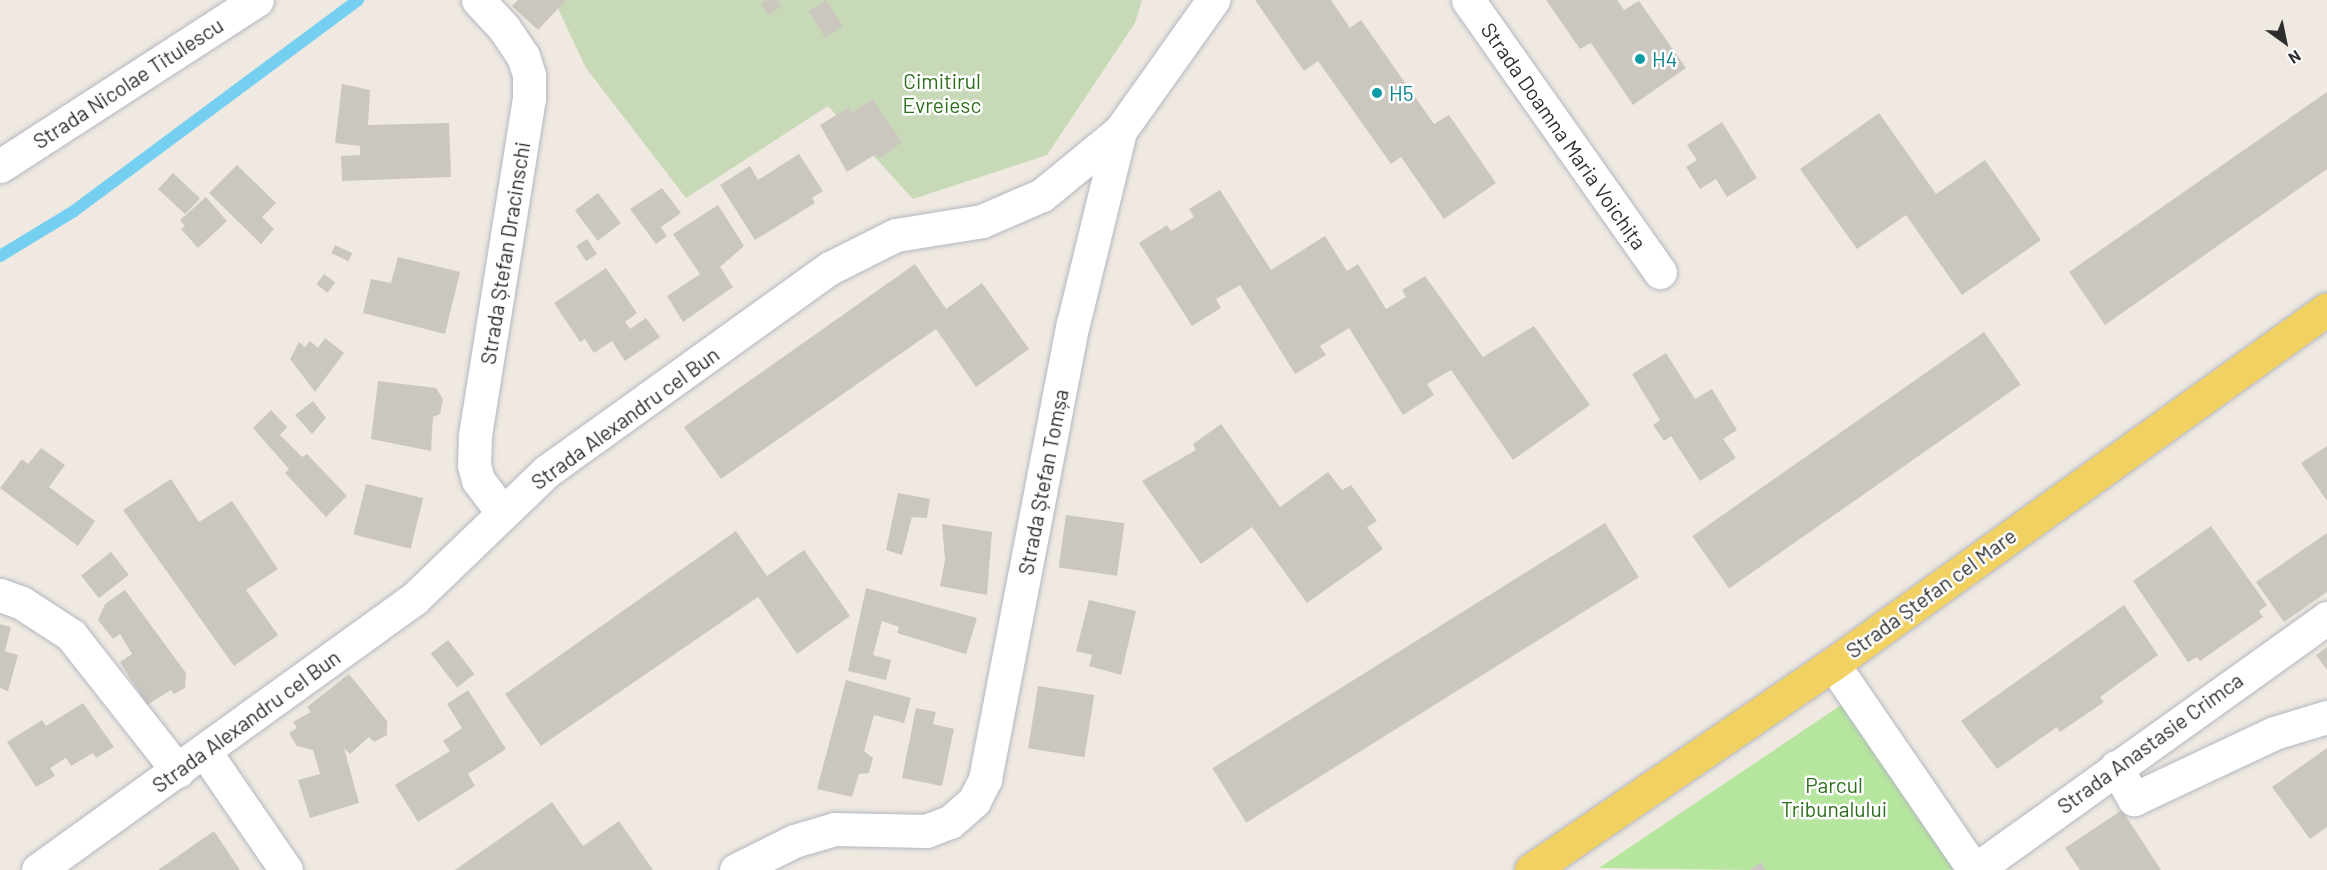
<!DOCTYPE html>
<html>
<head>
<meta charset="utf-8">
<style>
	body { margin:0 }
	#map { position:relative; width:2327px; height:870px; overflow:hidden; background:#efe9e1; font-family:Barlow,sans-serif }
	div>[style] { position:absolute }
	.green>* { inset:0; background:#b6e59e }
	.cemetery>* { inset:0; background:#c8d9b8 }
	.stream>* { height:12px; margin:-6px; padding:0 6px; transform-origin:6px; border-radius:6px; background:#75cff0 }
	.building>* { inset:0; background:#cbc7bf; transform-origin:0 0 }
	.roads { filter:drop-shadow(0 0 2px #b4b7c1) drop-shadow(0 0 2px #b4b7c1) }
	.street>* { height:33px; margin:-16.5px; padding:0 16.5px; transform-origin:16.5px; border-radius:16.5px; background:#fff }
	.primary>* { height:33px; margin:-16.5px; padding:0 16.5px; transform-origin:16.5px; border-radius:16.5px; background:#f2d163 }
	.dots>* { width:16px; height:16px; translate:-50% -50%; box-sizing:border-box; border:3px solid #fff; border-radius:50% }
	span { translate:-50% -50%; white-space:nowrap; text-align:center; line-height:1.15; -webkit-text-stroke:5px #fff; paint-order:stroke }
	.culture-label { font-size:21px; color:#0d838f }
	.left { translate:0 -50%; text-align:left }
	.park-label { font-size:21px; color:#2c6e1b }
	.street-label { font-size:21px; color:#2e2e2e }
	.north { position:absolute; left:2255px; top:12px; width:60px; height:60px; -webkit-text-stroke:4px #fff; paint-order:stroke; rotate:147deg; font-size:16px; font-weight:700; line-height:24px; text-align:center; color:#2e2e2e }
	.north::after { content:''; display:block; margin:auto; width:21px; height:27px; background:#2e2e2e; clip-path:polygon(50% 0,100% 100%,50% 72%,0 100%) }
</style>
</head>
<body>
<div id="map">
	<div class="green">
		<i style="clip-path:polygon(1853px 697px,1972px 870px,1766px 870px,1760px 863px,1750px 870px,1599px 868px)"></i>
	</div>
	<div class="cemetery">
		<i style="clip-path:polygon(554px 0,1142px 0,1135px 23px,1047px 155px,913px 199px,828px 106px,686px 198px,586px 68px)"></i>
	</div>
	<div class="stream">
		<i style="left:0;top:256px;width:87px;rotate:-31.3deg"></i>
		<i style="left:74px;top:211px;width:354px;rotate:-36.6deg"></i>
	</div>
	<div class="building">
		<i style="clip-path:polygon(518px 0,566px 0,538px 30px,512px 6px)"></i>
		<i style="clip-path:polygon(767px 0,778px 0,782px 6px,768px 15px,761px 4px)"></i>
		<i style="left:826px;top:0;width:31px;height:21px;rotate:57deg"></i>
		<i style="clip-path:polygon(1255px 0,1331px 0,1350px 28px,1361px 20px,1434px 124px,1449px 115px,1496px 183px,1444px 219px,1401px 157px,1391px 164px,1318px 61px,1304px 71px)"></i>
		<i style="clip-path:polygon(1546px 0,1617px 0,1624px 10px,1639px 1px,1686px 68px,1633px 105px,1591px 43px,1580px 49px)"></i>
		<i style="clip-path:polygon(342px 84px,370px 90px,368px 125px,449px 123px,451px 177px,342px 181px,341px 156px,360px 155px,360px 146px,335px 143px)"></i>
		<i style="clip-path:polygon(2327px 92px,2327px 169px,2105px 325px,2069px 272px)"></i>
		<i style="clip-path:polygon(873px 100px,902px 142px,880px 158px,876px 154px,847px 172px,820px 125px,849px 107px,852px 112px)"></i>
		<i style="clip-path:polygon(1879px 113px,1936px 194px,1985px 160px,2041px 240px,1962px 295px,1906px 215px,1857px 249px,1800px 169px)"></i>
		<i style="clip-path:polygon(1722px 122px,1757px 178px,1727px 197px,1716px 179px,1700px 189px,1686px 167px,1697px 160px,1687px 145px)"></i>
		<i style="clip-path:polygon(799px 154px,823px 191px,812px 198px,815px 203px,755px 240px,720px 185px,750px 166px,758px 180px)"></i>
		<i style="clip-path:polygon(237px 165px,276px 203px,262px 217px,274px 229px,261px 244px,209px 193px)"></i>
		<i style="left:173px;top:173px;width:37px;height:22px;rotate:43deg"></i>
		<i style="clip-path:polygon(662px 188px,681px 213px,661px 227px,667px 236px,656px 244px,630px 209px)"></i>
		<i style="clip-path:polygon(1220px 190px,1271px 270px,1325px 236px,1347px 271px,1358px 264px,1386px 309px,1406px 297px,1402px 290px,1425px 276px,1483px 357px,1534px 326px,1590px 405px,1513px 460px,1451px 370px,1427px 384px,1434px 395px,1403px 415px,1349px 328px,1320px 346px,1326px 355px,1295px 374px,1240px 285px,1216px 299px,1221px 308px,1192px 326px,1139px 243px,1167px 225px,1171px 231px,1194px 217px,1189px 209px)"></i>
		<i style="left:598px;top:193px;width:38px;height:29px;rotate:53deg"></i>
		<i style="clip-path:polygon(206px 197px,227px 221px,198px 248px,181px 229px,185px 226px,180px 220px)"></i>
		<i style="clip-path:polygon(718px 205px,744px 246px,720px 267px,733px 287px,683px 322px,667px 296px,700px 274px,673px 234px)"></i>
		<i style="left:587px;top:239px;width:18px;height:13px;rotate:56deg"></i>
		<i style="left:335px;top:245px;width:19px;height:9px;rotate:25deg"></i>
		<i style="clip-path:polygon(398px 257px,460px 272px,445px 334px,363px 313px,371px 279px,391px 283px)"></i>
		<i style="clip-path:polygon(915px 264px,946px 309px,982px 283px,1029px 349px,976px 387px,936px 329px,721px 479px,684px 427px)"></i>
		<i style="clip-path:polygon(606px 268px,637px 313px,625px 322px,630px 329px,646px 318px,660px 337px,625px 361px,612px 341px,594px 353px,585px 339px,580px 342px,554px 303px)"></i>
		<i style="left:324px;top:274px;width:14px;height:13px;rotate:36deg"></i>
		<i style="left:1984px;top:332px;width:64px;height:356px;rotate:55deg"></i>
		<i style="clip-path:polygon(325px 338px,344px 353px,315px 392px,290px 359px,299px 342px,305px 347px,310px 341px,318px 348px)"></i>
		<i style="clip-path:polygon(1666px 353px,1695px 399px,1712px 389px,1737px 430px,1723px 439px,1736px 458px,1700px 481px,1671px 436px,1664px 441px,1653px 425px,1660px 420px,1632px 374px)"></i>
		<i style="clip-path:polygon(378px 381px,436px 388px,443px 399px,440px 414px,433px 417px,431px 451px,371px 439px)"></i>
		<i style="clip-path:polygon(313px 401px,326px 418px,312px 434px,295px 415px)"></i>
		<i style="clip-path:polygon(271px 410px,287px 427px,280px 435px,302px 457px,307px 454px,347px 496px,326px 517px,285px 473px,289px 469px,253px 428px)"></i>
		<i style="clip-path:polygon(1221px 424px,1280px 507px,1328px 472px,1342px 490px,1351px 485px,1377px 521px,1367px 527px,1383px 549px,1307px 603px,1252px 527px,1201px 564px,1142px 481px,1196px 450px,1193px 444px)"></i>
		<i style="clip-path:polygon(2327px 446px,2327px 501px,2301px 463px)"></i>
		<i style="clip-path:polygon(41px 448px,65px 465px,49px 487px,95px 521px,78px 546px,0 488px,22px 459px,28px 464px)"></i>
		<i style="clip-path:polygon(171px 479px,199px 522px,232px 501px,278px 569px,246px 590px,278px 635px,234px 666px,123px 510px)"></i>
		<i style="left:366px;top:484px;width:59px;height:52px;rotate:14deg"></i>
		<i style="clip-path:polygon(898px 493px,930px 499px,927px 518px,912px 517px,902px 555px,886px 550px)"></i>
		<i style="left:1066px;top:515px;width:59px;height:53px;rotate:8deg"></i>
		<i style="left:1605px;top:523px;width:64px;height:463px;rotate:58deg"></i>
		<i style="clip-path:polygon(942px 524px,992px 532px,987px 595px,940px 586px,945px 560px)"></i>
		<i style="clip-path:polygon(2211px 526px,2267px 605px,2259px 611px,2263px 617px,2200px 661px,2197px 657px,2188px 662px,2133px 581px)"></i>
		<i style="clip-path:polygon(736px 531px,767px 576px,804px 550px,850px 616px,797px 654px,758px 597px,541px 746px,505px 694px)"></i>
		<i style="clip-path:polygon(2327px 533px,2327px 592px,2284px 622px,2256px 582px)"></i>
		<i style="left:111px;top:552px;width:29px;height:38px;rotate:52deg"></i>
		<i style="clip-path:polygon(866px 588px,977px 618px,966px 654px,897px 633px,899px 627px,882px 621px,873px 655px,891px 660px,886px 680px,848px 671px)"></i>
		<i style="clip-path:polygon(125px 590px,186px 673px,185px 688px,174px 694px,171px 690px,147px 705px,120px 662px,132px 654px,120px 634px,113px 639px,98px 620px,105px 604px)"></i>
		<i style="clip-path:polygon(1089px 600px,1136px 611px,1121px 675px,1089px 666px,1092px 655px,1076px 651px)"></i>
		<i style="clip-path:polygon(2124px 605px,2158px 655px,2100px 697px,2104px 702px,2060px 732px,2057px 727px,1997px 769px,1961px 721px)"></i>
		<i style="clip-path:polygon(0 624px,11px 627px,5px 651px,18px 655px,8px 691px,0 688px)"></i>
		<i style="left:448px;top:640px;width:43px;height:22px;rotate:52deg"></i>
		<i style="clip-path:polygon(2327px 647px,2327px 670px,2316px 655px)"></i>
		<i style="clip-path:polygon(349px 674px,387px 721px,387px 735px,374px 742px,369px 737px,350px 754px,344px 748px,359px 803px,310px 818px,298px 780px,320px 774px,313px 750px,297px 746px,289px 733px,297px 728px,293px 722px,311px 712px,307px 707px)"></i>
		<i style="clip-path:polygon(846px 680px,911px 698px,904px 723px,874px 715px,864px 751px,873px 758px,869px 773px,859px 774px,852px 797px,817px 789px)"></i>
		<i style="left:1038px;top:686px;width:57px;height:63px;rotate:9deg"></i>
		<i style="clip-path:polygon(468px 690px,506px 749px,468px 774px,475px 786px,418px 822px,395px 785px,450px 751px,443px 741px,462px 728px,447px 704px)"></i>
		<i style="clip-path:polygon(83px 703px,114px 747px,96px 758px,93px 753px,71px 766px,66px 758px,50px 768px,55px 776px,36px 787px,7px 742px,42px 720px,46px 726px)"></i>
		<i style="clip-path:polygon(916px 708px,936px 712px,933px 724px,954px 729px,942px 786px,902px 778px)"></i>
		<i style="clip-path:polygon(2327px 748px,2327px 827px,2310px 839px,2272px 787px)"></i>
		<i style="clip-path:polygon(552px 802px,583px 846px,619px 821px,653px 870px,455px 870px)"></i>
		<i style="clip-path:polygon(2122px 810px,2161px 870px,2080px 870px,2065px 848px)"></i>
		<i style="clip-path:polygon(214px 831px,240px 870px,158px 870px)"></i>
		<i style="clip-path:polygon(1761px 862px,1766px 870px,1750px 870px)"></i>
	</div>
	<div class="roads">
		<div class="street">
			<i style="left:478px;top:0;width:38px;rotate:47deg"></i>
			<i style="left:504px;top:28px;width:34px;rotate:56deg"></i>
			<i style="left:523px;top:56px;width:20px;rotate:72deg"></i>
			<i style="left:529px;top:75px;width:23px;rotate:90deg"></i>
			<i style="left:529px;top:98px;width:343px;rotate:99.1deg"></i>
			<i style="left:475px;top:437px;width:28px;rotate:92deg"></i>
			<i style="left:474px;top:465px;width:16px;rotate:75deg"></i>
			<i style="left:478px;top:480px;width:41px;rotate:52.9deg"></i>
			<i style="left:1468px;top:0;width:333px;rotate:54.8deg"></i>
			<i style="left:0;top:166px;width:306px;rotate:-32.9deg"></i>
			<i style="left:0;top:595px;width:23px;rotate:20deg"></i>
			<i style="left:22px;top:603px;width:59px;rotate:33.1deg"></i>
			<i style="left:71px;top:635px;width:173px;rotate:51.8deg"></i>
			<i style="left:1833px;top:664px;width:250px;rotate:55.6deg"></i>
			<i style="left:205px;top:752px;width:143px;rotate:55.5deg"></i>
			<i style="left:2116px;top:767px;width:37px;rotate:61deg"></i>
			<i style="left:2134px;top:799px;width:155px;rotate:-25.2deg"></i>
			<i style="left:2274px;top:733px;width:55px;rotate:-16.8deg"></i>
			<i style="left:38px;top:870px;width:465px;rotate:-35.8deg"></i>
			<i style="left:415px;top:598px;width:183px;rotate:-43.9deg"></i>
			<i style="left:547px;top:471px;width:348px;rotate:-35.7deg"></i>
			<i style="left:830px;top:268px;width:74px;rotate:-26.6deg"></i>
			<i style="left:896px;top:235px;width:87px;rotate:-9.2deg"></i>
			<i style="left:982px;top:221px;width:65px;rotate:-23.4deg"></i>
			<i style="left:1042px;top:195px;width:101px;rotate:-39.4deg"></i>
			<i style="left:1120px;top:131px;width:161px;rotate:-54.6deg"></i>
			<i style="left:736px;top:870px;width:65px;rotate:-26.6deg"></i>
			<i style="left:794px;top:841px;width:43px;rotate:-16.3deg"></i>
			<i style="left:835px;top:829px;width:91px;rotate:1.3deg"></i>
			<i style="left:926px;top:831px;width:26px;rotate:-21deg"></i>
			<i style="left:950px;top:822px;width:32px;rotate:-41deg"></i>
			<i style="left:974px;top:801px;width:25px;rotate:-63deg"></i>
			<i style="left:985px;top:779px;width:463px;rotate:-79.1deg"></i>
			<i style="left:1073px;top:324px;width:199px;rotate:-76.3deg"></i>
			<i style="left:1975px;top:870px;width:433px;rotate:-35.6deg"></i>
		</div>
		<div class="primary">
			<i style="left:1531px;top:870px;width:366px;rotate:-34.3deg"></i>
			<i style="left:1833px;top:664px;width:608px;rotate:-35.7deg"></i>
		</div>
	</div>
	<div class="dots">
		<i style="left:1640px;top:59px;background:#0f9aa8"></i>
		<i style="left:1377px;top:93px;background:#0f9aa8"></i>
	</div>
	<div class="culture-label">
		<span class="left" style="left:1652px;top:59px">H4</span>
		<span class="left" style="left:1389px;top:93px">H5</span>
	</div>
	<div class="park-label">
		<span style="left:942px;top:93px">Cimitirul<br>Evreiesc</span>
		<span style="left:1834px;top:797px">Parcul<br>Tribunalului</span>
	</div>
	<div class="street-label">
		<span style="left:128px;top:83px;rotate:-33deg">Strada Nicolae Titulescu</span>
		<span style="left:1564px;top:136px;rotate:55deg">Strada Doamna Maria Voichița</span>
		<span style="left:505px;top:253px;rotate:-81deg">Strada Ștefan Dracinschi</span>
		<span style="left:625px;top:418px;rotate:-36deg">Strada Alexandru cel Bun</span>
		<span style="left:1043px;top:482px;rotate:-79deg">Strada Ștefan Tomșa</span>
		<span style="left:1931px;top:593px;rotate:-36deg">Strada Ștefan cel Mare</span>
		<span style="left:246px;top:721px;rotate:-36deg">Strada Alexandru cel Bun</span>
		<span style="left:2150px;top:743px;rotate:-36deg">Strada Anastasie Crimca</span>
	</div>
	<div class="north">N</div>
</div>
</body>
</html>
